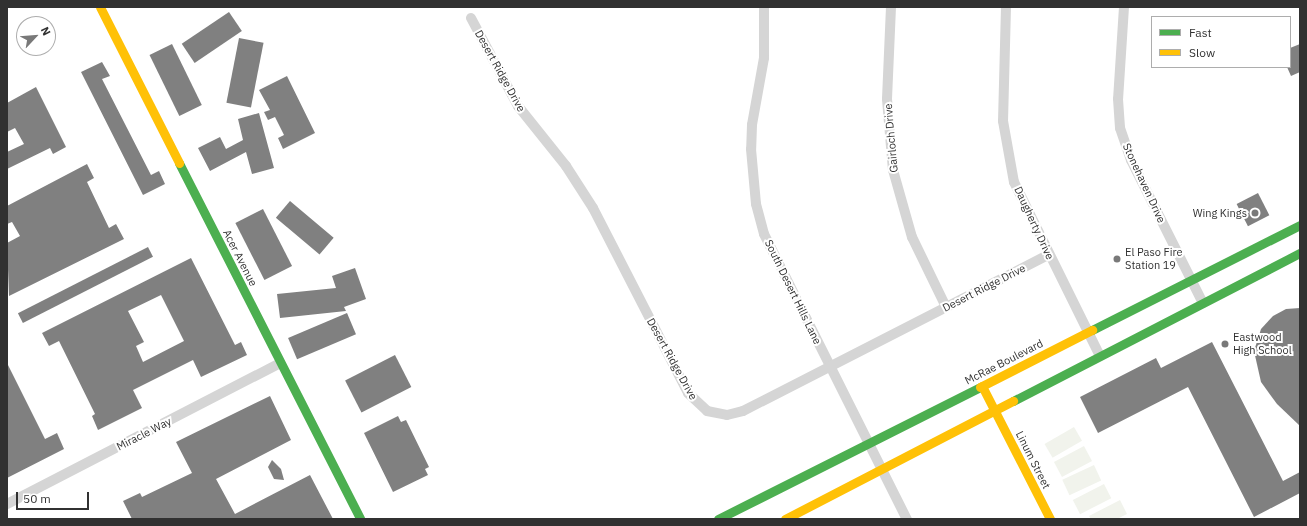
<!DOCTYPE html>
<html>
<head>
<meta charset="utf-8">
<style>
	body { margin:0 }
	#map { position:relative; width:1307px; height:526px; overflow:hidden; background:#fff; font-family:"IBM Plex Sans",sans-serif }
	div>[style] { position:absolute }
	.green>* { inset:0; background:#f1f3ec; transform-origin:0 0 }
	.building>* { inset:0; background:#808080; transform-origin:0 0 }
	.street>* { height:10px; margin:-5px; padding:0 5px; transform-origin:5px; border-radius:5px; background:#d5d5d5 }
	.fast>* { height:9px; margin:-4.5px; padding:0 4.5px; transform-origin:4.5px; border-radius:4.5px; background:#4caf50 }
	.slow>* { height:9px; margin:-4.5px; padding:0 4.5px; transform-origin:4.5px; border-radius:4.5px; background:#ffc107 }
	.dots>* { width:11px; height:11px; translate:-50% -50%; box-sizing:border-box; border:2px solid #fff; border-radius:50% }
	span { translate:-50% -50%; white-space:nowrap; text-align:center; line-height:1.15; -webkit-text-stroke:4px #fff; paint-order:stroke }
	.street-label { font-size:11px; color:#313131 }
	.poi-label { font-size:11px; color:#313131 }
	.right { translate:-100% -50%; text-align:right }
	.left { translate:0 -50%; text-align:left }
	.frame { position:absolute; inset:0; border:8px solid #313131; pointer-events:none }
	.legend { position:absolute; left:1151px; top:16px; width:140px; height:52px; box-sizing:border-box; background:#fff; border:1px solid #adadad; margin:0; padding:5px 7px; list-style:none; font-size:12px; color:#313131 }
	.legend li { display:flex; align-items:center; gap:8px; height:20px }
	.legend b { width:20px; border:1px solid #adadad }
	.north { position:absolute; left:16px; top:16px; width:40px; height:40px; box-sizing:border-box; background:#fff; border:1px solid #adadad; border-radius:50%; rotate:64deg; font-size:11px; font-weight:700; line-height:16px; text-align:center; color:#313131 }
	.north::after { content:''; display:block; margin:auto; width:14px; height:18px; background:#797979; clip-path:polygon(50% 0,100% 100%,50% 72%,0 100%) }
	.scale { position:absolute; left:16px; top:492px; width:73px; height:18px; box-sizing:border-box; border:2px solid #313131; border-top:0; padding-left:5px; font-size:12px; line-height:14px; white-space:nowrap; color:#313131; -webkit-text-stroke:3px #fff; paint-order:stroke }
</style>
</head>
<body>
<div id="map">
	<div class="green">
		<i style="left:1074px;top:427px;width:16px;height:34px;rotate:60deg"></i>
		<i style="left:1084px;top:446px;width:17px;height:34px;rotate:62deg"></i>
		<i style="left:1094px;top:465px;width:17px;height:35px;rotate:65deg"></i>
		<i style="left:1104px;top:484px;width:16px;height:35px;rotate:63deg"></i>
		<i style="clip-path:polygon(1120px 500px,1127px 514px,1117px 519px,1091px 519px,1089px 516px)"></i>
	</div>
	<div class="building">
		<i style="left:229px;top:12px;width:23px;height:57px;rotate:56deg"></i>
		<i style="left:239px;top:38px;width:25px;height:66px;rotate:11deg"></i>
		<i style="left:172px;top:44px;width:68px;height:25px;rotate:64deg"></i>
		<i style="clip-path:polygon(1300px 44px,1300px 72px,1291px 76px,1287px 67px,1290px 67px,1290px 48px)"></i>
		<i style="clip-path:polygon(102px 62px,110px 76px,102px 79px,151px 175px,159px 171px,165px 184px,143px 195px,81px 72px)"></i>
		<i style="clip-path:polygon(287px 76px,315px 133px,283px 149px,278px 138px,284px 135px,275px 117px,268px 120px,264px 112px,270px 110px,259px 90px)"></i>
		<i style="clip-path:polygon(36px 87px,66px 147px,53px 154px,50px 148px,7px 169px,7px 152px,24px 144px,15px 128px,7px 132px,7px 103px)"></i>
		<i style="clip-path:polygon(259px 113px,274px 168px,252px 174px,246px 152px,210px 171px,198px 148px,220px 137px,226px 149px,243px 140px,238px 119px)"></i>
		<i style="clip-path:polygon(87px 164px,94px 178px,87px 182px,109px 228px,116px 224px,124px 239px,9px 296px,7px 243px,20px 236px,12px 222px,7px 224px,7px 206px)"></i>
		<i style="left:1258px;top:193px;width:25px;height:24px;rotate:63deg"></i>
		<i style="left:290px;top:201px;width:57px;height:22px;rotate:40deg"></i>
		<i style="left:263px;top:209px;width:64px;height:31px;rotate:63deg"></i>
		<i style="left:148px;top:247px;width:11px;height:146px;rotate:63deg"></i>
		<i style="clip-path:polygon(evenodd,191px 258px,235px 345px,241px 342px,247px 355px,201px 377px,193px 360px,133px 390px,142px 408px,98px 430px,92px 416px,95px 414px,59px 341px,49px 346px,42px 333px,191px 258px,161px 295px,184px 341px,143px 362px,136px 346px,144px 342px,128px 311px,161px 295px)"></i>
		<i style="clip-path:polygon(355px 268px,366px 299px,344px 307px,346px 311px,280px 318px,277px 294px,336px 288px,332px 276px)"></i>
		<i style="clip-path:polygon(1300px 308px,1300px 426px,1277px 404px,1261px 382px,1254px 351px,1261px 329px,1273px 316px,1286px 309px)"></i>
		<i style="left:347px;top:313px;width:23px;height:64px;rotate:67deg"></i>
		<i style="clip-path:polygon(1212px 342px,1283px 481px,1300px 472px,1300px 493px,1254px 517px,1188px 387px,1098px 433px,1080px 397px,1156px 358px,1161px 368px)"></i>
		<i style="left:395px;top:355px;width:36px;height:56px;rotate:63deg"></i>
		<i style="clip-path:polygon(7px 363px,45px 439px,57px 433px,64px 449px,7px 478px)"></i>
		<i style="clip-path:polygon(270px 396px,291px 440px,216px 479px,235px 514px,310px 475px,333px 519px,132px 519px,123px 501px,140px 493px,142px 497px,192px 473px,176px 442px)"></i>
		<i style="clip-path:polygon(398px 416px,401px 422px,406px 420px,429px 467px,425px 469px,428px 475px,393px 492px,364px 433px)"></i>
		<i style="clip-path:polygon(272px 460px,281px 469px,284px 480px,274px 479px,268px 467px)"></i>
	</div>
	<div class="street">
		<i style="left:764px;top:7px;width:51px;rotate:90deg"></i>
		<i style="left:764px;top:58px;width:68px;rotate:100.2deg"></i>
		<i style="left:752px;top:125px;width:24px;rotate:92deg"></i>
		<i style="left:751px;top:149px;width:55px;rotate:84.8deg"></i>
		<i style="left:756px;top:204px;width:31px;rotate:75deg"></i>
		<i style="left:764px;top:234px;width:319px;rotate:63.4deg"></i>
		<i style="left:891px;top:7px;width:92px;rotate:92.5deg"></i>
		<i style="left:887px;top:99px;width:71px;rotate:85.2deg"></i>
		<i style="left:893px;top:170px;width:70px;rotate:74.2deg"></i>
		<i style="left:912px;top:237px;width:78px;rotate:64.1deg"></i>
		<i style="left:1006px;top:7px;width:114px;rotate:91.5deg"></i>
		<i style="left:1003px;top:121px;width:62px;rotate:79.8deg"></i>
		<i style="left:1014px;top:182px;width:194px;rotate:63.7deg"></i>
		<i style="left:1124px;top:7px;width:92px;rotate:93.7deg"></i>
		<i style="left:1118px;top:99px;width:29px;rotate:86deg"></i>
		<i style="left:1120px;top:128px;width:34px;rotate:71deg"></i>
		<i style="left:1131px;top:160px;width:160px;rotate:63.3deg"></i>
		<i style="left:471px;top:18px;width:100px;rotate:61.9deg"></i>
		<i style="left:518px;top:106px;width:77px;rotate:51.3deg"></i>
		<i style="left:566px;top:166px;width:50px;rotate:57.3deg"></i>
		<i style="left:593px;top:208px;width:208px;rotate:62.8deg"></i>
		<i style="left:688px;top:393px;width:26px;rotate:43deg"></i>
		<i style="left:707px;top:411px;width:20px;rotate:11deg"></i>
		<i style="left:727px;top:415px;width:16px;rotate:-14deg"></i>
		<i style="left:743px;top:411px;width:343px;rotate:-27.1deg"></i>
		<i style="left:7px;top:504px;width:307px;rotate:-27.3deg"></i>
	</div>
	<div class="fast">
		<i style="left:179px;top:163px;width:399px;rotate:63deg"></i>
		<i style="left:1092px;top:330px;width:233px;rotate:-26.8deg"></i>
		<i style="left:1013px;top:401px;width:323px;rotate:-27.3deg"></i>
		<i style="left:718px;top:519px;width:293px;rotate:-26.7deg"></i>
	</div>
	<div class="slow">
		<i style="left:100px;top:7px;width:175px;rotate:63.1deg"></i>
		<i style="left:982px;top:386px;width:149px;rotate:62.9deg"></i>
		<i style="left:980px;top:387px;width:126px;rotate:-27deg"></i>
		<i style="left:785px;top:519px;width:257px;rotate:-27.4deg"></i>
	</div>
	<div class="dots">
		<i style="left:1255px;top:213px;background:#797979"></i>
		<i style="left:1117px;top:259px;background:#797979"></i>
		<i style="left:1225px;top:344px;background:#797979"></i>
	</div>
	<div class="street-label">
		<span style="left:500px;top:71px;rotate:61deg">Desert Ridge Drive</span>
		<span style="left:891px;top:138px;rotate:-95deg">Gairloch Drive</span>
		<span style="left:1144px;top:183px;rotate:65deg">Stonehaven Drive</span>
		<span style="left:1034px;top:223px;rotate:65deg">Daugherty Drive</span>
		<span style="left:240px;top:258px;rotate:63deg">Acer Avenue</span>
		<span style="left:984px;top:288px;rotate:-27deg">Desert Ridge Drive</span>
		<span style="left:793px;top:292px;rotate:64deg">South Desert Hills Lane</span>
		<span style="left:672px;top:359px;rotate:61deg">Desert Ridge Drive</span>
		<span style="left:1004px;top:362px;rotate:-27deg">McRae Boulevard</span>
		<span style="left:144px;top:434px;rotate:-27deg">Miracle Way</span>
		<span style="left:1033px;top:460px;rotate:63deg">Linum Street</span>
	</div>
	<div class="poi-label">
		<span class="right" style="left:1247px;top:213px">Wing Kings</span>
		<span class="left" style="left:1125px;top:259px">El Paso Fire<br>Station 19</span>
		<span class="left" style="left:1233px;top:344px">Eastwood<br>High School</span>
	</div>
	<div class="frame"></div>
	<ul class="legend">
	<li><b style="height:5px;background:#4caf50"></b>Fast</li>
	<li><b style="height:5px;background:#ffc107"></b>Slow</li>
	</ul>
	<div class="north">N</div>
	<div class="scale">50 m</div>
</div>
</body>
</html>
